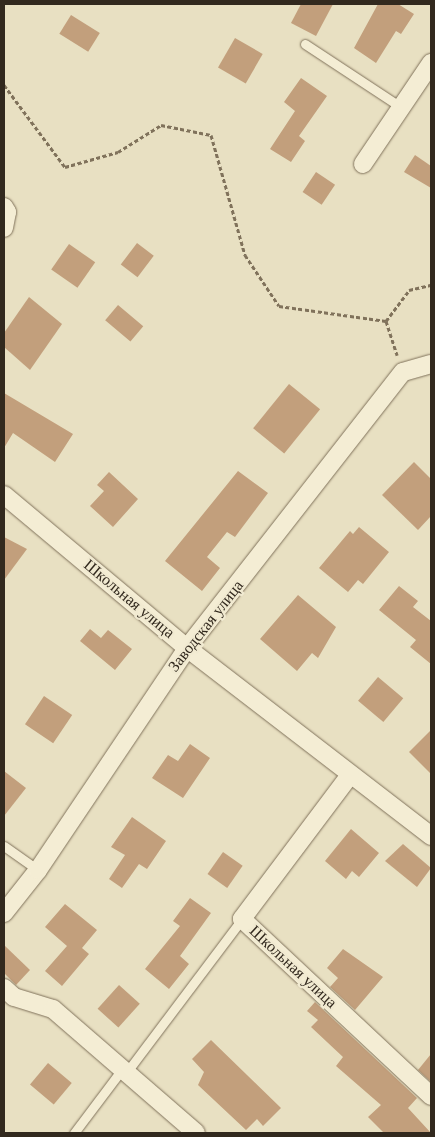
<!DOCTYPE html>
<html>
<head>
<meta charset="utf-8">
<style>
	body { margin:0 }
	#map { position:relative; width:435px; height:1137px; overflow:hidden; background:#e8e0c2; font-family:Georgia,serif }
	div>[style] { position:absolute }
	.building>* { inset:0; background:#c29f7c; transform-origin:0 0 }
	.path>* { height:3px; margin-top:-1.5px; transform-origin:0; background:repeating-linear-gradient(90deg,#80725b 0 4px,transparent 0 6.5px) }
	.roads { filter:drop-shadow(0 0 1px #80725b) drop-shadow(0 0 1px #80725b) }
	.lane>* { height:9px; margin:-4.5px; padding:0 4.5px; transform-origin:4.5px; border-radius:4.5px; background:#f4edd4 }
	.street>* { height:18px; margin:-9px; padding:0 9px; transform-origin:9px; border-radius:9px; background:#f4edd4 }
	span { translate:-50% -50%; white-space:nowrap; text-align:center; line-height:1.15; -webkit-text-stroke:4.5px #f1ead1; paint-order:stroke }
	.street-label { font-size:16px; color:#32291e }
	.frame { position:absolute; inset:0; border:5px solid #32291e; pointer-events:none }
</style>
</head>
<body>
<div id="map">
	<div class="building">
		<i style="clip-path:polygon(301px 4px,333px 4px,316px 36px,291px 23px)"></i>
		<i style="clip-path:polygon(378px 4px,398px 4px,414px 14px,401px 34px,396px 31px,376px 63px,354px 48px)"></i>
		<i style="left:71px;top:15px;width:34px;height:22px;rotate:32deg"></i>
		<i style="left:235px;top:38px;width:32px;height:34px;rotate:30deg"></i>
		<i style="clip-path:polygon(301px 78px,327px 96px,299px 136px,305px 141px,291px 162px,270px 149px,295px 111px,284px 102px)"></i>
		<i style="clip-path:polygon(415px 155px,431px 166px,431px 188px,404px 172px)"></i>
		<i style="left:316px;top:172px;width:23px;height:24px;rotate:34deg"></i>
		<i style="left:137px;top:243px;width:21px;height:27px;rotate:37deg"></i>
		<i style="left:69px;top:244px;width:32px;height:31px;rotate:35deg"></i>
		<i style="clip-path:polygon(29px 297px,62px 324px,30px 370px,4px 347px,4px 333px)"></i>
		<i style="left:118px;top:305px;width:33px;height:20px;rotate:40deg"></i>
		<i style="left:289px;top:384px;width:40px;height:57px;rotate:39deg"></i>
		<i style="clip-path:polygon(4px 393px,73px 434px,55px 462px,13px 433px,4px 448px)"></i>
		<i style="clip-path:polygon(414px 462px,431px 479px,431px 516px,418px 530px,382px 495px)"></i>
		<i style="clip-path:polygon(238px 471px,268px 493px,235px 537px,227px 532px,207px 557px,220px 568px,202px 591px,165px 561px)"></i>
		<i style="clip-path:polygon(109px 472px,138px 499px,113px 527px,90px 506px,104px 491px,97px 485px)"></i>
		<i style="clip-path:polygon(359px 527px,389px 552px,363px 584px,358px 580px,348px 592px,319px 568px,350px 531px,353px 534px)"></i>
		<i style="clip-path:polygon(4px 537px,27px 549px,4px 580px)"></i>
		<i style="clip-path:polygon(399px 586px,418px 601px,413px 607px,431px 621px,431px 664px,410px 647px,416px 640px,379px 610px)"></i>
		<i style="clip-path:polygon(298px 595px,336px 627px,318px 658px,312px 653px,297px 671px,260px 639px)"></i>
		<i style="clip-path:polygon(90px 629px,101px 638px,108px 630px,132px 649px,115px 670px,80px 641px)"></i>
		<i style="left:378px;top:677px;width:33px;height:31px;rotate:40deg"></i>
		<i style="left:44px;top:696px;width:34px;height:34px;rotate:34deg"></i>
		<i style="clip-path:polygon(431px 730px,431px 774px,409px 752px)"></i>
		<i style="clip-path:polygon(190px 744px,210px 758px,183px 798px,152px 778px,168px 755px,178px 761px)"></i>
		<i style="clip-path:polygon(4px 771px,26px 788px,4px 816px)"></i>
		<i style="clip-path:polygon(132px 817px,166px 841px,147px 869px,139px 864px,122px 888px,109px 879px,125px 855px,111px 847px)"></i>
		<i style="clip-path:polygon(351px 829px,379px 853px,359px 877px,352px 871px,346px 879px,325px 861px)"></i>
		<i style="clip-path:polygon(403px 844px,431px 868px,417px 887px,385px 861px)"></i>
		<i style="left:223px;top:852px;width:24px;height:27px;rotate:35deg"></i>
		<i style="clip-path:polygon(190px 898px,211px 913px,180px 956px,189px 964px,169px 989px,145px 969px,180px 926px,173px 921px)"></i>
		<i style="clip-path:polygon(65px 904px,97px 930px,82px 948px,89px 954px,62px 986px,45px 971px,67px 946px,45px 927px)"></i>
		<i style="clip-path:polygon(4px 945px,30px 970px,16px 985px,4px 973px)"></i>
		<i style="clip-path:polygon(343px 949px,383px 977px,355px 1010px,330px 987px,338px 978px,327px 968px)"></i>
		<i style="left:119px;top:985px;width:28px;height:32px;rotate:42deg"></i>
		<i style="clip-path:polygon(315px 1002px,417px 1098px,408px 1108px,431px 1133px,384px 1133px,368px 1117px,381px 1105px,336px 1066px,343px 1057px,311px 1027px,318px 1020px,307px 1011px)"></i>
		<i style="clip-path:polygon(211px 1040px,281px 1108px,263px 1126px,257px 1119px,246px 1130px,198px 1085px,204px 1072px,192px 1059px)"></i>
		<i style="clip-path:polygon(431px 1054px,431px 1082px,418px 1070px)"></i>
		<i style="left:48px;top:1063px;width:31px;height:28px;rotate:40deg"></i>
	</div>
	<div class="path">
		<i style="left:4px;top:85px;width:102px;rotate:53.4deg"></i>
		<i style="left:65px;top:167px;width:55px;rotate:-15.8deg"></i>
		<i style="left:118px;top:152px;width:51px;rotate:-32.1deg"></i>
		<i style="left:161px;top:125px;width:51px;rotate:11.3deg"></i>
		<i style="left:211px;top:135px;width:125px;rotate:74.2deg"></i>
		<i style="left:245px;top:255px;width:61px;rotate:56.3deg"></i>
		<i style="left:279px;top:306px;width:108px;rotate:8deg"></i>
		<i style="left:386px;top:321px;width:36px;rotate:72deg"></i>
		<i style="left:386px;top:321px;width:39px;rotate:-53deg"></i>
		<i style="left:409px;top:290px;width:23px;rotate:-13deg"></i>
	</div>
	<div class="roads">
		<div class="lane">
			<i style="left:305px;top:44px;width:115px;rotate:33.3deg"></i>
			<i style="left:4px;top:846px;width:42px;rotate:35.2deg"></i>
			<i style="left:126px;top:1073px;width:193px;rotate:-53deg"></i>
			<i style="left:74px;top:1133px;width:81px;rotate:-53deg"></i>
		</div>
		<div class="street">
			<i style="left:363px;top:164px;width:122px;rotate:-56deg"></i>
			<i style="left:4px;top:207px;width:6px;rotate:59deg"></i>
			<i style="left:7px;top:212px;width:16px;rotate:101deg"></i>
			<i style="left:4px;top:495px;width:239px;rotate:39.9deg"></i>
			<i style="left:187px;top:648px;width:308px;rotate:37.6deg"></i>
			<i style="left:350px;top:775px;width:180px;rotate:126.9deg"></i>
			<i style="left:242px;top:919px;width:259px;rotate:43.1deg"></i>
			<i style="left:4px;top:913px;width:55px;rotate:-51.7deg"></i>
			<i style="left:38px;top:870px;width:267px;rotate:-56.1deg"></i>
			<i style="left:187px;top:648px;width:350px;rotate:-52deg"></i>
			<i style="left:403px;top:372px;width:29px;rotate:-16deg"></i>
			<i style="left:4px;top:988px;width:13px;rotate:42deg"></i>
			<i style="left:14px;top:997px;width:41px;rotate:17.1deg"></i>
			<i style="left:53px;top:1009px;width:189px;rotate:40.9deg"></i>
		</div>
	</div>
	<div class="street-label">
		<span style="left:129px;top:599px;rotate:40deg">Школьная улица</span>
		<span style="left:206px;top:626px;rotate:-52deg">Заводская улица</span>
		<span style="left:293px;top:967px;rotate:43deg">Школьная улица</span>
	</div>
	<div class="frame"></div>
</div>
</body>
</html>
